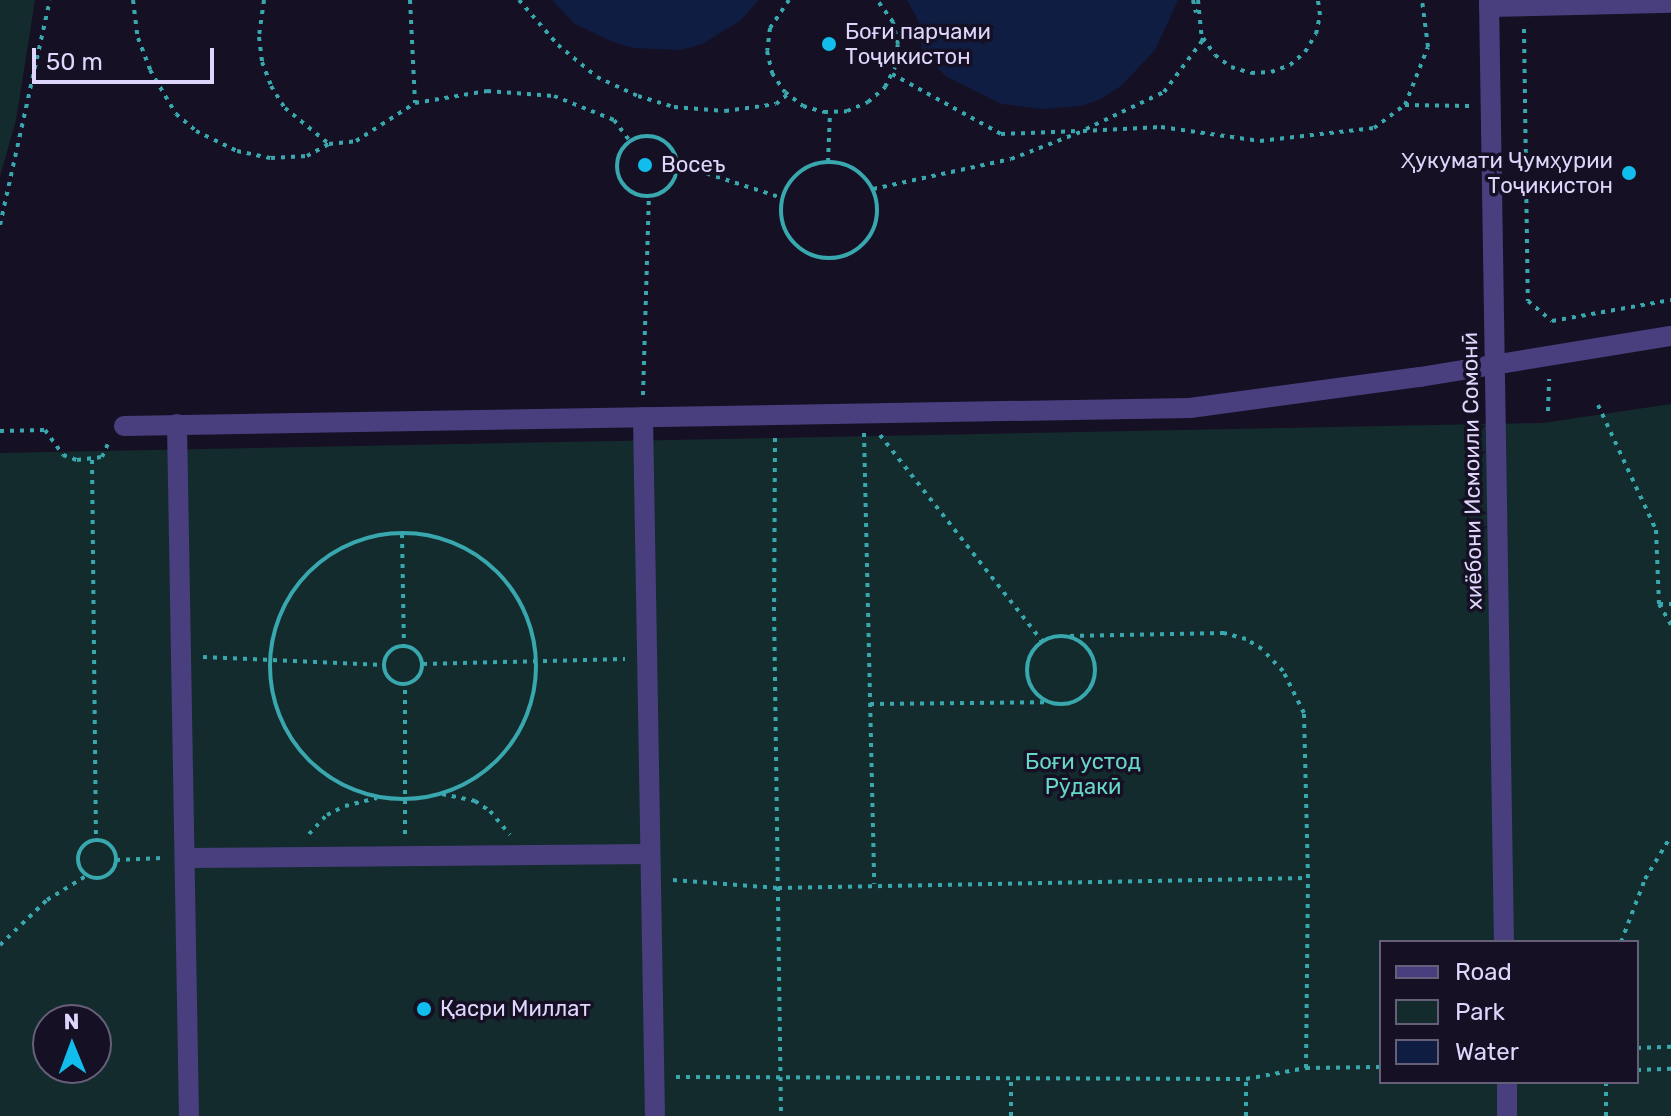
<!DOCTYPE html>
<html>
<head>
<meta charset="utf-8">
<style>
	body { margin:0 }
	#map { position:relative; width:1671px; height:1116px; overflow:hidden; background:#161024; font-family:Rubik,sans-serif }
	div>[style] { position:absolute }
	.green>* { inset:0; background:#142b2d }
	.water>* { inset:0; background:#101d43 }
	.path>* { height:4px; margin-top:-2px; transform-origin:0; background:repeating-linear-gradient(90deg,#38a7ae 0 4px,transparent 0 10px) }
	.path>.ring { margin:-2px; padding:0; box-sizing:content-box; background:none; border:4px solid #38a7ae; border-radius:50% }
	.minor>* { height:20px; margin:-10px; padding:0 10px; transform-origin:10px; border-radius:10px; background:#493f7f }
	.dots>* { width:22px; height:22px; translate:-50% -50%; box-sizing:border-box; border:4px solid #161024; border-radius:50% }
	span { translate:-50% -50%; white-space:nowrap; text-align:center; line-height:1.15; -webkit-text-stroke:7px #161024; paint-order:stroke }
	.poi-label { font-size:22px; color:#dfd6fc }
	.left { translate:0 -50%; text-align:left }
	.right { translate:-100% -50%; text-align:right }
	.street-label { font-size:22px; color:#dfd6fc }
	.park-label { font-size:22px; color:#67d7c9 }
	.legend { position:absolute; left:1379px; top:940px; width:260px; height:144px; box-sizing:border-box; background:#161024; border:2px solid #665f7a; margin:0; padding:10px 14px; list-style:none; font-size:24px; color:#dfd6fc }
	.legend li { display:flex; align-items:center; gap:16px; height:40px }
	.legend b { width:40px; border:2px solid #665f7a }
	.north { position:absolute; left:32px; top:1004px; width:80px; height:80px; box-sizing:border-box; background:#161024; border:2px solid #665f7a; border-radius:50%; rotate:359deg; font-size:22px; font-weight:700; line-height:32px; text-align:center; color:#dfd6fc }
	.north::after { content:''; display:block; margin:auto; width:28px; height:36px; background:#11bded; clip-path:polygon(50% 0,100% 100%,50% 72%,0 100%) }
	.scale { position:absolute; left:32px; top:48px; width:182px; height:36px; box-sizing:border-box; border:4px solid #dfd6fc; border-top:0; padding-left:10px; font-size:24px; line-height:28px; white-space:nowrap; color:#dfd6fc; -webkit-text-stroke:6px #161024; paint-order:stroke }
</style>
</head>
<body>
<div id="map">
	<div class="green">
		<i style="clip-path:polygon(0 0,35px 0,16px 120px,0 176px)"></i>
		<i style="clip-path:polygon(evenodd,1671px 404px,1671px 1116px,0 1116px,0 453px,1543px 423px,1671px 404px,1381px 942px,1637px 942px,1637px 1082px,1381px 1082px,1381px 942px,1671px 404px,48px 1020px,96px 1020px,96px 1068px,48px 1068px,48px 1020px)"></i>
	</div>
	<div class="water">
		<i style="clip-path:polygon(552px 0,759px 0,740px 21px,702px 44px,681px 50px,634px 48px,613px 42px,575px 24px)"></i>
		<i style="clip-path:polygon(907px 0,1178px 0,1155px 50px,1121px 86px,1101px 99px,1081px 106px,1042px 109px,1001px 104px,947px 77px,922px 54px,919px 22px)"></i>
	</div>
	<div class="path">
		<i style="left:133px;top:0;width:38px;rotate:83deg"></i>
		<i style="left:138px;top:38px;width:34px;rotate:69deg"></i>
		<i style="left:150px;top:70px;width:51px;rotate:59.4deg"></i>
		<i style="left:176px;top:114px;width:26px;rotate:40deg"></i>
		<i style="left:196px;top:131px;width:46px;rotate:26deg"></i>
		<i style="left:237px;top:151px;width:35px;rotate:12deg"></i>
		<i style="left:271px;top:158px;width:36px;rotate:-3deg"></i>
		<i style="left:307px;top:156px;width:25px;rotate:-29deg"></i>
		<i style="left:329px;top:144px;width:27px;rotate:-6deg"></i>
		<i style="left:356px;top:141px;width:70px;rotate:-32.8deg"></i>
		<i style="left:415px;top:103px;width:73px;rotate:-9.5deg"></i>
		<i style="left:487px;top:91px;width:67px;rotate:4.3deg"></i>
		<i style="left:554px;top:96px;width:65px;rotate:21.8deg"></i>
		<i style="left:614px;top:120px;width:26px;rotate:53deg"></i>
		<i style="left:264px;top:0;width:37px;rotate:98deg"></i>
		<i style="left:259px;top:37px;width:25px;rotate:83deg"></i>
		<i style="left:262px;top:62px;width:26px;rotate:69deg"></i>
		<i style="left:271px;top:86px;width:26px;rotate:58deg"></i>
		<i style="left:285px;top:108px;width:57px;rotate:39.3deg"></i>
		<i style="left:410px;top:0;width:103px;rotate:87.2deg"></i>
		<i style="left:519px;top:0;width:60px;rotate:49.1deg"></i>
		<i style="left:558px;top:45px;width:50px;rotate:39.4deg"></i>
		<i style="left:597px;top:77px;width:45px;rotate:24.9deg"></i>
		<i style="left:638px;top:96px;width:38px;rotate:17deg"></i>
		<i style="left:674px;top:107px;width:51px;rotate:4.5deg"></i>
		<i style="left:725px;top:111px;width:51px;rotate:-7.8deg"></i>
		<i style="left:776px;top:104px;width:16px;rotate:-40deg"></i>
		<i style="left:789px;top:0;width:34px;rotate:124deg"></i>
		<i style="left:770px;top:28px;width:23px;rotate:97deg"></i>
		<i style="left:767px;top:51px;width:23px;rotate:77deg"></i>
		<i style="left:772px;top:73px;width:23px;rotate:56deg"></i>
		<i style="left:785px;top:92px;width:23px;rotate:38deg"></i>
		<i style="left:803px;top:106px;width:22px;rotate:16deg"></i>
		<i style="left:824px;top:112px;width:23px;rotate:-2deg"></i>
		<i style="left:847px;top:111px;width:23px;rotate:-23deg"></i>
		<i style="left:868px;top:102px;width:23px;rotate:-41deg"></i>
		<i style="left:885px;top:87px;width:22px;rotate:-63deg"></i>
		<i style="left:895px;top:67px;width:23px;rotate:-83deg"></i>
		<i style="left:898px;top:44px;width:23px;rotate:-103deg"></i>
		<i style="left:893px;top:22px;width:27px;rotate:-126deg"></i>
		<i style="left:1193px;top:0;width:13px;rotate:77deg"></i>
		<i style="left:1198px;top:0;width:41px;rotate:84.4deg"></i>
		<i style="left:1202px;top:41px;width:3px;rotate:-72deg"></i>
		<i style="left:1203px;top:38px;width:21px;rotate:55deg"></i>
		<i style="left:1215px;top:55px;width:20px;rotate:37deg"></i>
		<i style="left:1231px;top:67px;width:21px;rotate:17deg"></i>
		<i style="left:1251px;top:73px;width:20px;rotate:-3deg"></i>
		<i style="left:1271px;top:72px;width:20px;rotate:-20deg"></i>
		<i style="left:1290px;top:65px;width:20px;rotate:-41deg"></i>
		<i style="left:1305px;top:52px;width:21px;rotate:-59deg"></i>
		<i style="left:1316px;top:34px;width:19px;rotate:-78deg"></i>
		<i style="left:1320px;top:15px;width:15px;rotate:-98deg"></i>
		<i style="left:1524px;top:29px;width:272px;rotate:89.2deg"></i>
		<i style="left:1528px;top:301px;width:31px;rotate:40deg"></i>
		<i style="left:1552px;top:321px;width:121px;rotate:-10deg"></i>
		<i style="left:892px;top:74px;width:124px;rotate:28.8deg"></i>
		<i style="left:1001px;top:134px;width:77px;rotate:-2.2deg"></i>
		<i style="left:1405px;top:105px;width:65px;rotate:0.9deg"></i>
		<i style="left:1086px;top:129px;width:86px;rotate:-25.4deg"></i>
		<i style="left:1164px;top:92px;width:64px;rotate:-53.3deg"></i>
		<i class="ring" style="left:617px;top:136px;width:56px;height:56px"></i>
		<i class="ring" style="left:781px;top:162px;width:92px;height:92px"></i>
		<i style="left:828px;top:162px;width:50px;rotate:-87.7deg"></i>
		<i style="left:678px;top:164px;width:109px;rotate:18.1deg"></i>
		<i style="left:873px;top:189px;width:141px;rotate:-12.3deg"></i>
		<i style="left:1011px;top:159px;width:77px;rotate:-21.3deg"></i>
		<i style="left:1083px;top:131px;width:78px;rotate:-2.9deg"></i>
		<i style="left:1161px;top:127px;width:100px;rotate:8deg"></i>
		<i style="left:1260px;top:141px;width:115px;rotate:-6.5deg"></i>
		<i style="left:1374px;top:128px;width:39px;rotate:-37deg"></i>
		<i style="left:1405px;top:105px;width:62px;rotate:-68.4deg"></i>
		<i style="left:1428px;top:47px;width:47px;rotate:-97.3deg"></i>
		<i style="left:0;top:225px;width:230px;rotate:-77.5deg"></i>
		<i style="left:643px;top:395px;width:200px;rotate:-88.3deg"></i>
		<i style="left:1598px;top:405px;width:138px;rotate:65.1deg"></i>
		<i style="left:1656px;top:530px;width:74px;rotate:87.7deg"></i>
		<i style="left:1659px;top:604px;width:24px;rotate:60deg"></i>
		<i style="left:1548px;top:411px;width:32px;rotate:-88deg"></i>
		<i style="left:0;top:431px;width:45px;rotate:-1.3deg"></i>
		<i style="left:45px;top:430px;width:31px;rotate:54deg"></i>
		<i style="left:63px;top:455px;width:15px;rotate:20deg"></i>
		<i style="left:77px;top:460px;width:25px;rotate:-7deg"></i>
		<i style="left:102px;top:457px;width:17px;rotate:-66deg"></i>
		<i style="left:864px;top:433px;width:451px;rotate:88.7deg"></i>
		<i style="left:880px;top:435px;width:262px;rotate:51.8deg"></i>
		<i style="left:775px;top:438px;width:169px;rotate:90.3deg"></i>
		<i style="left:774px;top:607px;width:509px;rotate:89.21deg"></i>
		<i style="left:92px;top:460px;width:379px;rotate:89.4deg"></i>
		<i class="ring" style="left:270px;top:533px;width:262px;height:262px"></i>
		<i style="left:402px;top:534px;width:112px;rotate:89deg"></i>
		<i style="left:1659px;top:604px;width:12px"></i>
		<i class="ring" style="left:1027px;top:636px;width:64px;height:64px"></i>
		<i class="ring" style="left:384px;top:646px;width:34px;height:34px"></i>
		<i style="left:203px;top:657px;width:181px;rotate:2.5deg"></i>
		<i style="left:423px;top:664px;width:202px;rotate:-1.4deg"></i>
		<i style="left:870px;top:704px;width:178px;rotate:-0.6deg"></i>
		<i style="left:442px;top:794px;width:34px;rotate:12deg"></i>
		<i style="left:475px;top:801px;width:18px;rotate:34deg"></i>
		<i style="left:490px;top:811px;width:31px;rotate:50deg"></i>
		<i style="left:309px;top:834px;width:26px;rotate:-47deg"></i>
		<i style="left:327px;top:815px;width:20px;rotate:-27deg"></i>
		<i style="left:345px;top:806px;width:33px;rotate:-14deg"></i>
		<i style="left:405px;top:834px;width:149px;rotate:-90deg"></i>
		<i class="ring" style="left:78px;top:840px;width:34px;height:34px"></i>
		<i style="left:116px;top:860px;width:47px;rotate:-2.4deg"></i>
		<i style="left:673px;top:880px;width:105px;rotate:4.4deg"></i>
		<i style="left:778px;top:888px;width:530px;rotate:-1.08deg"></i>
		<i style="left:1308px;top:878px;width:165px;rotate:-91.4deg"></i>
		<i style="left:1304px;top:713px;width:47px;rotate:-116.6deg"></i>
		<i style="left:1283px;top:671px;width:30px;rotate:-134deg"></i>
		<i style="left:1262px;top:649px;width:19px;rotate:-148deg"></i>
		<i style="left:1246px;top:639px;width:23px;rotate:-165deg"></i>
		<i style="left:1224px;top:633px;width:156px;rotate:178.9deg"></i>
		<i style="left:1621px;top:942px;width:67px;rotate:-69.1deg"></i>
		<i style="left:1645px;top:879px;width:50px;rotate:-58.8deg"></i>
		<i style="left:0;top:945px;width:65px;rotate:-43.8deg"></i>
		<i style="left:47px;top:900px;width:46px;rotate:-31.6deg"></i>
		<i style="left:1637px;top:1048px;width:34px;rotate:-2deg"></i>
		<i style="left:1306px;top:1068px;width:190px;rotate:-89.4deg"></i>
		<i style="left:1637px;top:1070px;width:34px;rotate:-2deg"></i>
		<i style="left:676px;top:1077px;width:570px;rotate:0.2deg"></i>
		<i style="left:1246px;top:1079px;width:61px;rotate:-10.4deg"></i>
		<i style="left:1306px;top:1068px;width:75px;rotate:-0.8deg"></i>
		<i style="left:1011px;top:1116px;width:36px;rotate:-90deg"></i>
		<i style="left:1246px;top:1116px;width:37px;rotate:-90deg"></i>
		<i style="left:1606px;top:1116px;width:34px;rotate:-90deg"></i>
	</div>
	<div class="minor">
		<i style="left:1489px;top:0;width:942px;rotate:89.09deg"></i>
		<i style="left:1489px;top:7px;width:182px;rotate:-1.3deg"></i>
		<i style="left:643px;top:417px;width:699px;rotate:89.02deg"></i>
		<i style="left:177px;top:424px;width:692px;rotate:89.01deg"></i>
		<i style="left:124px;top:426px;width:1066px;rotate:-0.97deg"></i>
		<i style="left:1190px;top:408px;width:232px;rotate:-7.7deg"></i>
		<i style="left:1420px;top:377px;width:254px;rotate:-9.3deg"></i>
		<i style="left:185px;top:858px;width:465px;rotate:-0.5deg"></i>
		<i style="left:1507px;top:1082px;width:34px;rotate:90deg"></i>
	</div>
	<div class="dots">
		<i style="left:829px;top:44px;background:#11bded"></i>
		<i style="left:645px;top:165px;background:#11bded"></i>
		<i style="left:1629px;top:173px;background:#11bded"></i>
		<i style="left:424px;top:1009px;background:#11bded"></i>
	</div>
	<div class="poi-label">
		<span class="left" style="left:845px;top:44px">Боғи парчами<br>Тоҷикистон</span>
		<span class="right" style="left:1613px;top:173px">Ҳукумати Ҷумҳурии<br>Тоҷикистон</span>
		<span class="left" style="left:661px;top:165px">Восеъ</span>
		<span class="left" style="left:440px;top:1009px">Қасри Миллат</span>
	</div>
	<div class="street-label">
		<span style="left:1472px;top:471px;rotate:-91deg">хиёбони Исмоили Сомонӣ</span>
	</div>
	<div class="park-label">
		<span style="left:1083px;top:774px">Боғи устод<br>Рӯдакӣ</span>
	</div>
	<ul class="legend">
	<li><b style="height:10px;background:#493f7f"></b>Road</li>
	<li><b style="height:22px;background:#142b2d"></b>Park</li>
	<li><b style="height:22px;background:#101d43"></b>Water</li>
	</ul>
	<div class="north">N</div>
	<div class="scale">50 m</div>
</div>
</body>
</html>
